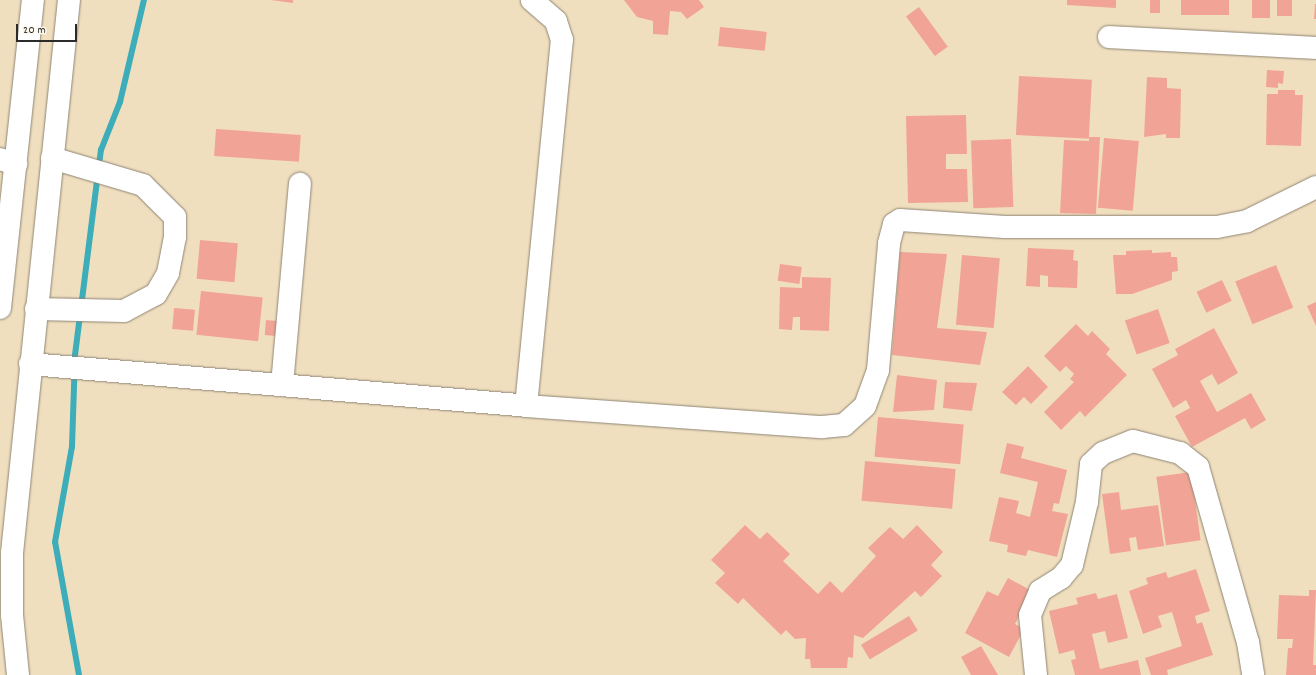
<!DOCTYPE html>
<html>
<head>
<meta charset="utf-8">
<style>
	body { margin:0 }
	#map { position:relative; width:1316px; height:675px; overflow:hidden; background:#f0dfbf; font-family:Dekko,sans-serif }
	div>[style] { position:absolute }
	.stream>* { height:6px; margin:-3px; padding:0 3px; transform-origin:3px; border-radius:3px; background:#3dadb9 }
	.building>* { inset:0; background:#f1a495; transform-origin:0 0 }
	.roads { filter:drop-shadow(0 0 1px #8e8575) drop-shadow(0 0 1px #8e8575) }
	.minor>* { height:22px; margin:-11px; padding:0 11px; transform-origin:11px; border-radius:11px; background:#fff }
	.major>* { height:22px; margin:-11px; padding:0 11px; transform-origin:11px; border-radius:11px; background:#fff }
	span { translate:-50% -50%; white-space:nowrap; text-align:center; line-height:1.15; -webkit-text-stroke:4px #fbf7ec; paint-order:stroke }
	.scale { position:absolute; left:16px; top:24px; width:61px; height:18px; box-sizing:border-box; border:2px solid #2b2b2b; border-top:0; padding-left:5px; font-size:12px; line-height:14px; white-space:nowrap; color:#2b2b2b; -webkit-text-stroke:3px #fbf7ec; paint-order:stroke }
</style>
</head>
<body>
<div id="map">
	<div class="stream">
		<i style="left:79px;top:675px;width:135px;rotate:-100.2deg"></i>
		<i style="left:55px;top:542px;width:97px;rotate:-79.9deg"></i>
		<i style="left:72px;top:447px;width:92px;rotate:-88.1deg"></i>
		<i style="left:75px;top:355px;width:207px;rotate:-82.8deg"></i>
		<i style="left:101px;top:150px;width:52px;rotate:-68.4deg"></i>
		<i style="left:120px;top:102px;width:105px;rotate:-76.8deg"></i>
	</div>
	<div class="building">
		<i style="clip-path:polygon(271px 0,293px 0,293px 3px)"></i>
		<i style="clip-path:polygon(624px 0,699px 0,704px 7px,687px 19px,681px 12px,670px 11px,668px 35px,653px 34px,653px 21px,637px 17px)"></i>
		<i style="clip-path:polygon(1067px 0,1116px 0,1116px 8px,1067px 5px)"></i>
		<i style="left:1150px;top:0;width:10px;height:13px"></i>
		<i style="left:1181px;top:0;width:48px;height:15px"></i>
		<i style="left:1252px;top:0;width:18px;height:18px"></i>
		<i style="left:1277px;top:0;width:15px;height:16px"></i>
		<i style="clip-path:polygon(1315px 4px,1316px 4px,1316px 19px,1314px 19px)"></i>
		<i style="left:919px;top:7px;width:49px;height:16px;rotate:54deg"></i>
		<i style="left:720px;top:27px;width:47px;height:19px;rotate:6deg"></i>
		<i style="clip-path:polygon(1267px 70px,1284px 71px,1283px 84px,1278px 83px,1278px 88px,1266px 87px)"></i>
		<i style="left:1019px;top:76px;width:73px;height:59px;rotate:3deg"></i>
		<i style="clip-path:polygon(1147px 77px,1167px 78px,1167px 88px,1181px 89px,1180px 138px,1166px 138px,1166px 134px,1144px 137px)"></i>
		<i style="clip-path:polygon(1278px 90px,1295px 90px,1295px 95px,1303px 95px,1301px 146px,1266px 145px,1267px 94px,1278px 94px)"></i>
		<i style="clip-path:polygon(966px 115px,967px 154px,946px 154px,946px 169px,967px 169px,968px 202px,908px 203px,906px 116px)"></i>
		<i style="left:216px;top:129px;width:85px;height:27px;rotate:4deg"></i>
		<i style="clip-path:polygon(1089px 137px,1100px 137px,1096px 214px,1060px 213px,1064px 140px,1089px 141px)"></i>
		<i style="left:1104px;top:138px;width:35px;height:70px;rotate:5deg"></i>
		<i style="left:1011px;top:139px;width:68px;height:40px;rotate:88deg"></i>
		<i style="left:200px;top:240px;width:38px;height:39px;rotate:5deg"></i>
		<i style="clip-path:polygon(1028px 248px,1074px 250px,1073px 260px,1078px 261px,1077px 288px,1048px 287px,1048px 276px,1040px 275px,1040px 287px,1026px 286px)"></i>
		<i style="clip-path:polygon(1152px 250px,1152px 253px,1171px 252px,1171px 257px,1177px 257px,1178px 271px,1172px 272px,1172px 280px,1132px 294px,1116px 294px,1113px 255px,1126px 255px,1126px 251px)"></i>
		<i style="clip-path:polygon(900px 252px,947px 254px,937px 328px,987px 332px,980px 365px,892px 355px)"></i>
		<i style="left:962px;top:255px;width:38px;height:70px;rotate:5deg"></i>
		<i style="left:780px;top:264px;width:22px;height:17px;rotate:8deg"></i>
		<i style="left:1276px;top:265px;width:46px;height:44px;rotate:68deg"></i>
		<i style="clip-path:polygon(802px 277px,831px 278px,829px 331px,800px 330px,800px 317px,793px 317px,792px 330px,779px 329px,780px 287px,802px 288px)"></i>
		<i style="left:1222px;top:280px;width:23px;height:28px;rotate:65deg"></i>
		<i style="left:201px;top:291px;width:62px;height:44px;rotate:6deg"></i>
		<i style="clip-path:polygon(1316px 302px,1316px 326px,1307px 306px)"></i>
		<i style="left:174px;top:308px;width:21px;height:21px;rotate:5deg"></i>
		<i style="left:1158px;top:309px;width:36px;height:35px;rotate:71deg"></i>
		<i style="left:266px;top:320px;width:11px;height:15px;rotate:5deg"></i>
		<i style="clip-path:polygon(1076px 324px,1088px 336px,1092px 331px,1110px 349px,1106px 354px,1127px 375px,1085px 417px,1080px 411px,1061px 430px,1044px 412px,1074px 382px,1070px 379px,1074px 374px,1066px 366px,1060px 372px,1044px 356px)"></i>
		<i style="clip-path:polygon(1214px 328px,1238px 373px,1218px 385px,1212px 374px,1200px 381px,1217px 412px,1251px 393px,1266px 420px,1251px 429px,1245px 418px,1192px 447px,1175px 416px,1190px 408px,1186px 400px,1173px 408px,1152px 369px,1178px 355px,1175px 349px)"></i>
		<i style="clip-path:polygon(1028px 366px,1048px 387px,1031px 404px,1024px 397px,1016px 405px,1002px 392px)"></i>
		<i style="clip-path:polygon(897px 375px,937px 380px,934px 410px,893px 412px)"></i>
		<i style="clip-path:polygon(945px 382px,977px 383px,972px 411px,943px 408px)"></i>
		<i style="left:878px;top:417px;width:86px;height:40px;rotate:5deg"></i>
		<i style="clip-path:polygon(1007px 443px,1024px 447px,1021px 458px,1067px 470px,1059px 504px,1054px 503px,1052px 511px,1068px 514px,1057px 557px,1028px 550px,1026px 556px,1007px 552px,1008px 545px,989px 541px,999px 497px,1019px 501px,1016px 513px,1030px 517px,1038px 482px,1000px 473px)"></i>
		<i style="left:865px;top:461px;width:91px;height:40px;rotate:5deg"></i>
		<i style="left:1191px;top:472px;width:69px;height:35px;rotate:82deg"></i>
		<i style="clip-path:polygon(1119px 492px,1121px 510px,1158px 505px,1164px 546px,1138px 550px,1136px 537px,1129px 538px,1131px 551px,1110px 554px,1102px 494px)"></i>
		<i style="clip-path:polygon(745px 525px,760px 539px,767px 532px,790px 554px,783px 561px,818px 594px,830px 581px,842px 593px,876px 556px,868px 548px,890px 527px,903px 539px,917px 525px,943px 552px,931px 565px,942px 576px,921px 597px,915px 591px,863px 638px,854px 635px,853px 658px,848px 657px,847px 668px,811px 668px,810px 659px,805px 659px,806px 638px,795px 639px,786px 630px,781px 635px,743px 598px,738px 604px,715px 583px,725px 573px,711px 560px)"></i>
		<i style="clip-path:polygon(1196px 569px,1210px 611px,1195px 616px,1197px 624px,1202px 622px,1213px 655px,1167px 670px,1168px 675px,1151px 675px,1145px 658px,1182px 646px,1172px 612px,1158px 616px,1162px 627px,1143px 634px,1129px 591px,1148px 584px,1146px 578px,1166px 572px,1168px 578px)"></i>
		<i style="clip-path:polygon(1008px 578px,1032px 591px,1015px 624px,1024px 629px,1009px 657px,965px 633px,987px 591px,998px 596px)"></i>
		<i style="clip-path:polygon(1309px 590px,1316px 590px,1313px 665px,1316px 665px,1316px 675px,1286px 675px,1288px 648px,1292px 648px,1293px 639px,1277px 639px,1279px 595px,1309px 596px)"></i>
		<i style="clip-path:polygon(1096px 593px,1098px 599px,1117px 594px,1128px 638px,1108px 643px,1105px 631px,1092px 634px,1100px 669px,1138px 660px,1141px 675px,1075px 675px,1071px 660px,1076px 659px,1074px 650px,1059px 654px,1049px 611px,1078px 604px,1076px 598px)"></i>
		<i style="left:909px;top:616px;width:17px;height:56px;rotate:59deg"></i>
		<i style="clip-path:polygon(981px 646px,998px 675px,971px 675px,961px 657px)"></i>
	</div>
	<div class="roads">
		<div class="minor">
			<i style="left:1109px;top:37px;width:207px;rotate:3deg"></i>
			<i style="left:0;top:159px;width:17px;rotate:17deg"></i>
			<i style="left:36px;top:309px;width:88px;rotate:1.3deg"></i>
			<i style="left:124px;top:311px;width:36px;rotate:-28deg"></i>
			<i style="left:156px;top:294px;width:24px;rotate:-60deg"></i>
			<i style="left:168px;top:273px;width:37px;rotate:-79deg"></i>
			<i style="left:175px;top:237px;width:20px;rotate:-90deg"></i>
			<i style="left:175px;top:217px;width:45px;rotate:-135deg"></i>
			<i style="left:143px;top:185px;width:95px;rotate:-163.5deg"></i>
			<i style="left:30px;top:364px;width:498px;rotate:4.8deg"></i>
			<i style="left:526px;top:406px;width:297px;rotate:4.1deg"></i>
			<i style="left:822px;top:427px;width:22px;rotate:-5deg"></i>
			<i style="left:844px;top:425px;width:28px;rotate:-42deg"></i>
			<i style="left:865px;top:406px;width:38px;rotate:-70deg"></i>
			<i style="left:878px;top:370px;width:127px;rotate:-85deg"></i>
			<i style="left:889px;top:243px;width:20px;rotate:-75deg"></i>
			<i style="left:894px;top:224px;width:7px;rotate:-34deg"></i>
			<i style="left:900px;top:220px;width:105px;rotate:3.8deg"></i>
			<i style="left:1005px;top:227px;width:212px"></i>
			<i style="left:1217px;top:227px;width:31px;rotate:-11deg"></i>
			<i style="left:1247px;top:221px;width:77px;rotate:-26.2deg"></i>
			<i style="left:282px;top:385px;width:202px;rotate:-84.9deg"></i>
			<i style="left:526px;top:406px;width:368px;rotate:-84.4deg"></i>
			<i style="left:562px;top:40px;width:20px;rotate:-108deg"></i>
			<i style="left:556px;top:21px;width:32px;rotate:-139deg"></i>
			<i style="left:1036px;top:675px;width:60px;rotate:-95.7deg"></i>
			<i style="left:1030px;top:615px;width:26px;rotate:-67deg"></i>
			<i style="left:1040px;top:591px;width:25px;rotate:-32deg"></i>
			<i style="left:1061px;top:578px;width:17px;rotate:-50deg"></i>
			<i style="left:1072px;top:565px;width:65px;rotate:-76.6deg"></i>
			<i style="left:1087px;top:502px;width:38px;rotate:-84deg"></i>
			<i style="left:1091px;top:464px;width:16px;rotate:-43deg"></i>
			<i style="left:1103px;top:453px;width:32px;rotate:-22deg"></i>
			<i style="left:1133px;top:441px;width:49px;rotate:14.3deg"></i>
			<i style="left:1180px;top:453px;width:23px;rotate:38deg"></i>
			<i style="left:1198px;top:467px;width:182px;rotate:74.1deg"></i>
			<i style="left:1248px;top:642px;width:33px;rotate:81deg"></i>
		</div>
		<div class="major">
			<i style="left:0;top:308px;width:310px;rotate:-83.9deg"></i>
			<i style="left:18px;top:675px;width:60px;rotate:-95.7deg"></i>
			<i style="left:12px;top:615px;width:62px;rotate:-90deg"></i>
			<i style="left:12px;top:553px;width:556px;rotate:-84.12deg"></i>
		</div>
	</div>
	<div class="scale">20 m</div>
</div>
</body>
</html>
